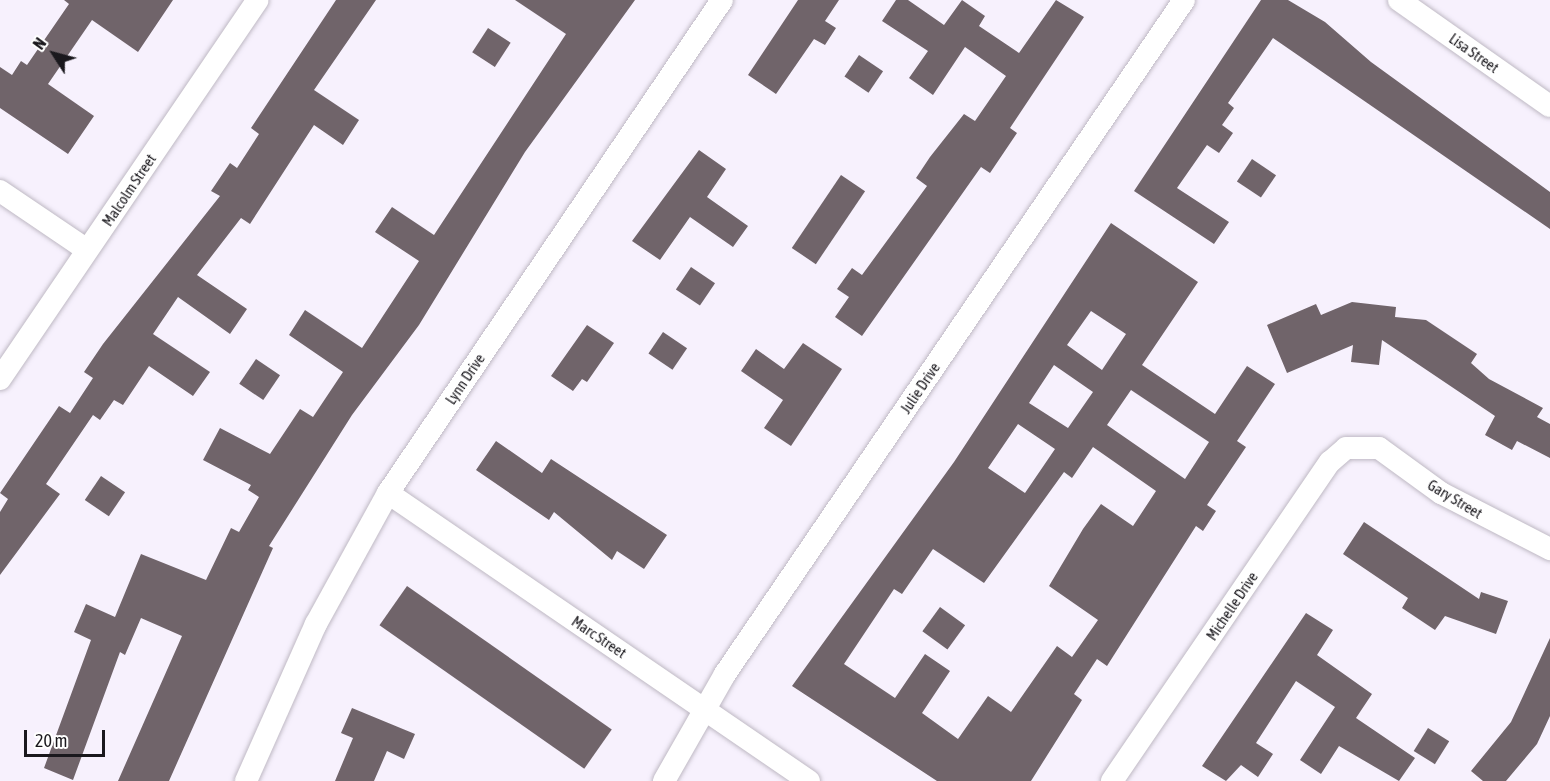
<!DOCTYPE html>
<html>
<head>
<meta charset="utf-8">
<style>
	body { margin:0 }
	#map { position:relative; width:1550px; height:781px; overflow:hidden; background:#f7f1fd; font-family:"Asap Condensed",sans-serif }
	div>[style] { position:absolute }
	.building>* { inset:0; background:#70646a; transform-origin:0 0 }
	.roads { filter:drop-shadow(0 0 2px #bfb9c4) drop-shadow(0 0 2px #bfb9c4) }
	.street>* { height:22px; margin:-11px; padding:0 11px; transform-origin:11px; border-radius:11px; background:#fff }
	span { translate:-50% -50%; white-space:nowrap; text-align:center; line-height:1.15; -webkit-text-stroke:4.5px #fff; paint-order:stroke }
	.street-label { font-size:15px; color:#1a181d }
	.north { position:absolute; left:24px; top:24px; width:60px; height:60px; -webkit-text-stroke:4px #fff; paint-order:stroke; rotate:306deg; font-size:16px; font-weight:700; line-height:24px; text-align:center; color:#1a181d }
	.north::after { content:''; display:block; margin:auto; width:21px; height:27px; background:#1a181d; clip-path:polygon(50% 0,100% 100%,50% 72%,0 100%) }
	.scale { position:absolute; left:24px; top:730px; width:81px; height:27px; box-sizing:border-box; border:3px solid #1a181d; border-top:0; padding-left:8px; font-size:18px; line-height:21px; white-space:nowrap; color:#1a181d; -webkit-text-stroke:4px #fff; paint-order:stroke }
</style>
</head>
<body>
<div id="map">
	<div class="building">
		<i style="clip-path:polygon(64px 0,173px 0,138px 52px,92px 20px,48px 84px,94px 116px,68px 154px,0 108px,0 67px,12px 75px,21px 61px,27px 65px,69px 4px)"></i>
		<i style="clip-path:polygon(336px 0,376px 0,314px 90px,359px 120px,343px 145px,314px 125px,250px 224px,241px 218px,197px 275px,247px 309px,230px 334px,178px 297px,153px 334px,210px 372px,193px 396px,149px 366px,123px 405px,114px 400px,100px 420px,93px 415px,46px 484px,60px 494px,0 575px,0 512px,8px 499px,0 493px,59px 406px,70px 413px,93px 378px,84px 372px,103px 344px,220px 196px,211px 191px,230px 163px,237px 168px,259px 134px,251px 128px)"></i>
		<i style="clip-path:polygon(515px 0,635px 0,525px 152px,419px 325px,352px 415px,269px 546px,273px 548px,169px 781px,118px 781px,182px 636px,141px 618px,125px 655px,120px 652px,73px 780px,44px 768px,91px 640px,74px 632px,86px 604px,115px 617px,141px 554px,206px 580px,231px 528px,239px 532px,259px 497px,248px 490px,251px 485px,203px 460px,220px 428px,270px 454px,300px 409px,313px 417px,343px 372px,289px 335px,305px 310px,362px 348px,419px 261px,375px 232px,392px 207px,434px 235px,566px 34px)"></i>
		<i style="clip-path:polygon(798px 0,839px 0,825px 21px,836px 28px,825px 45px,814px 39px,776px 94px,748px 75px)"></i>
		<i style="clip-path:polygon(896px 0,908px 0,944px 25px,962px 0,985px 16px,979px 26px,1019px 53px,1056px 0,1084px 17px,1010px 128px,1017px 133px,990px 173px,981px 167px,862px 336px,835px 317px,849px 297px,837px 289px,852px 268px,862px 275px,927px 186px,916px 178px,930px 157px,964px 114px,975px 121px,1006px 76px,965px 47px,933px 95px,909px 78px,928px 51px,882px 21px)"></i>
		<i style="clip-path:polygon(1261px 0,1288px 0,1325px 22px,1371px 62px,1550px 192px,1550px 229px,1273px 38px,1228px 103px,1234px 108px,1222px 125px,1233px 133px,1219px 153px,1207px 145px,1177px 188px,1229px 222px,1214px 244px,1134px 191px)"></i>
		<i style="left:488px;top:28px;width:27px;height:29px;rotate:33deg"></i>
		<i style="left:859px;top:55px;width:29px;height:26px;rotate:34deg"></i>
		<i style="clip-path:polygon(699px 150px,726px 169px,707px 197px,748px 226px,733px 247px,690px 217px,660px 260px,632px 241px)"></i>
		<i style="left:1252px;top:159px;width:29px;height:27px;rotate:34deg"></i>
		<i style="left:841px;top:175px;width:29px;height:88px;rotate:34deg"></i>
		<i style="clip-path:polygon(evenodd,1111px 223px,1198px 282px,1142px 365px,1215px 414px,1247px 366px,1275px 384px,1237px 441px,1246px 447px,1207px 505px,1216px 511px,1203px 531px,1196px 526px,1107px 666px,1097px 659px,1074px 694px,1082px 700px,1031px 781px,937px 781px,792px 686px,954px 462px,1111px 223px,1091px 311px,1126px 334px,1102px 370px,1067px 345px,1091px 311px,1111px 223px,1054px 365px,1093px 392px,1068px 428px,1029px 403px,1054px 365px,1111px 223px,1131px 390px,1209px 442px,1185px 479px,1107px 425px,1131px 390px,1111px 223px,1018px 424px,1055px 449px,1025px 493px,988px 468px,1018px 424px,1111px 223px,1093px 447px,1156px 491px,1133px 526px,1101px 504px,1083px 529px,1049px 586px,1098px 620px,1072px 657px,1057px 646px,1011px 712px,988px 696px,958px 739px,922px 713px,950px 671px,925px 654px,895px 698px,844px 664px,894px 589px,902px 594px,933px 549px,984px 583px,1064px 472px,1072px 478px,1093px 447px)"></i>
		<i style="left:691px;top:267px;width:29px;height:27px;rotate:34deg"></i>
		<i style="clip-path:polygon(1352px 302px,1396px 307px,1395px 317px,1426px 320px,1477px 354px,1471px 363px,1489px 379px,1543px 408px,1537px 417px,1550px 424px,1550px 458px,1517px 441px,1512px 450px,1485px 435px,1495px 416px,1382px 340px,1379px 365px,1351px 362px,1353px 345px,1287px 373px,1267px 325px,1316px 304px,1321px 315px)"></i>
		<i style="clip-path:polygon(587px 325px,614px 343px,587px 382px,582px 379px,573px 391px,551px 376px)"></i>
		<i style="left:663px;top:332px;width:29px;height:26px;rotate:34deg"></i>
		<i style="clip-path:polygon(803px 343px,842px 369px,791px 446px,764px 428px,783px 400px,741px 371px,756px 349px,784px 369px)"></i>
		<i style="left:256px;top:359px;width:29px;height:30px;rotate:34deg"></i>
		<i style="clip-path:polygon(496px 441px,542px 473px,551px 459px,667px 535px,644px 569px,617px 551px,612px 560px,554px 512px,549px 520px,476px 470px)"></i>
		<i style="left:101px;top:476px;width:29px;height:29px;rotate:34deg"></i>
		<i style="clip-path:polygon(1364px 522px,1479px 599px,1481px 592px,1508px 601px,1496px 634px,1445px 616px,1435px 630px,1402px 608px,1408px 598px,1343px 554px)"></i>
		<i style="left:407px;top:586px;width:250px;height:48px;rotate:35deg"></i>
		<i style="left:940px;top:607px;width:31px;height:30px;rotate:36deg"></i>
		<i style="clip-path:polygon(1306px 613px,1333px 630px,1317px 655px,1372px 694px,1356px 718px,1415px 758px,1399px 781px,1339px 746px,1321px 774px,1300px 760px,1335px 707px,1296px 681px,1256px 743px,1273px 754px,1258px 777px,1241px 765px,1226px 781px,1202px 766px)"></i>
		<i style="clip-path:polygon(1550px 638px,1550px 716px,1537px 744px,1506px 781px,1483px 781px,1471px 771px,1511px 722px)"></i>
		<i style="clip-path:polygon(352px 708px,415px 734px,404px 759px,387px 751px,374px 781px,335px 781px,353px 738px,341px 733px)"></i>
		<i style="left:1428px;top:728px;width:25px;height:27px;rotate:32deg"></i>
	</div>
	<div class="roads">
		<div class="street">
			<i style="left:1399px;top:0;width:184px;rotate:35.1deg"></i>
			<i style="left:0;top:191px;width:105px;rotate:34.1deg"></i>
			<i style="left:0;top:379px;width:458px;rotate:-55.8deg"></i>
			<i style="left:388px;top:493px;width:510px;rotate:34.38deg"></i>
			<i style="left:246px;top:781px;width:172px;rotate:-66deg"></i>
			<i style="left:316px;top:624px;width:149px;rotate:-61.2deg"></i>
			<i style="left:388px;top:493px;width:595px;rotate:-55.88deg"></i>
			<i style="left:664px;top:781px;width:123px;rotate:-60.3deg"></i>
			<i style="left:725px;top:674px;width:815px;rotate:-55.74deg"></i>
			<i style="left:1112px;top:781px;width:386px;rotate:-55.7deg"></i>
			<i style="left:1330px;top:462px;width:21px;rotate:-41deg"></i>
			<i style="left:1346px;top:448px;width:33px"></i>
			<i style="left:1379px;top:448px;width:77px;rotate:36deg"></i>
			<i style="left:1441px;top:493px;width:123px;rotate:27.2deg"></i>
		</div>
	</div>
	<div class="street-label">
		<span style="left:1474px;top:53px;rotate:35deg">Lisa Street</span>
		<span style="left:129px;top:190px;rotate:-56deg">Malcolm Street</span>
		<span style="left:465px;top:379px;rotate:-56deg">Lynn Drive</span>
		<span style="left:920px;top:388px;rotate:-56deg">Julie Drive</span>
		<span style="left:1455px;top:499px;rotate:31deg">Gary Street</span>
		<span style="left:1232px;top:606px;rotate:-56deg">Michelle Drive</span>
		<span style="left:599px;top:637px;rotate:34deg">Marc Street</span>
	</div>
	<div class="north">N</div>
	<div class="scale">20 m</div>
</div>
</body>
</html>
